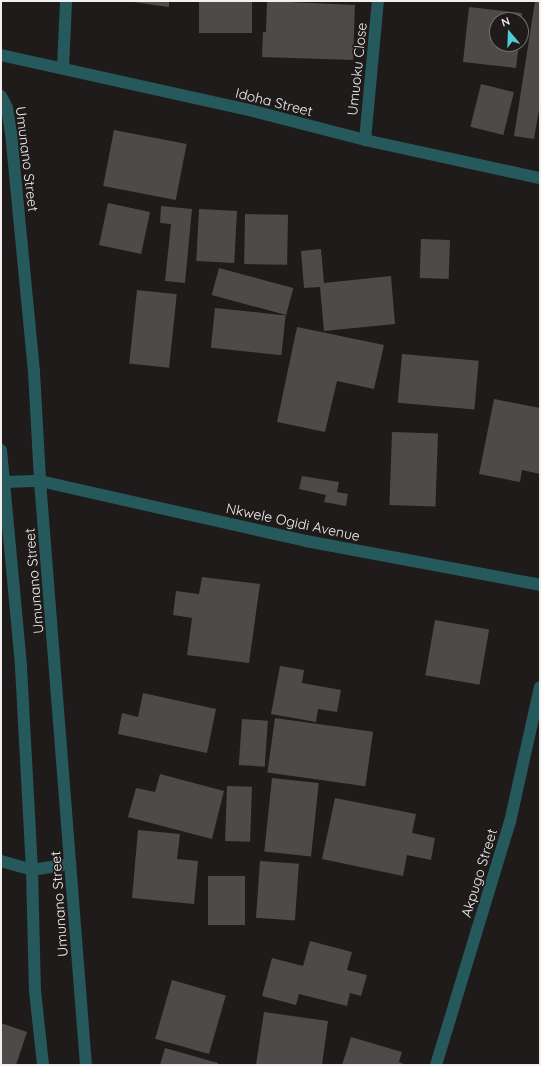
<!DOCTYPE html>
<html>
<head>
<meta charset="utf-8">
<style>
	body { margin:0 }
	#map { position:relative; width:541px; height:1066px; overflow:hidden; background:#1f1b1b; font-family:Quicksand,sans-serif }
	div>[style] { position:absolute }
	.building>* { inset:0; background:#4e4a49; transform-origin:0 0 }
	.minor>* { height:12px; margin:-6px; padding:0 6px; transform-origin:6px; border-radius:6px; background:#26595c }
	span { translate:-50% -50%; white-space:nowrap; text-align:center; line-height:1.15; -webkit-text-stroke:3.5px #1f1b1b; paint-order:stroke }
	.street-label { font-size:14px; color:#f2efee }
	.frame { position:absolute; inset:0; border:2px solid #f2efee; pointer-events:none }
	.north { position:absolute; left:489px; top:12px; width:40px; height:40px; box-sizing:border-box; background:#1f1b1b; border:1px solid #73706f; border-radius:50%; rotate:341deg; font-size:11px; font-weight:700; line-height:16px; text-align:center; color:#f2efee }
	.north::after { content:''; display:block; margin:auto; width:14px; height:18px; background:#51ccd5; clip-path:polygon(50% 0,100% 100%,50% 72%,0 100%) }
</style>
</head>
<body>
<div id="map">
	<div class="building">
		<i style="clip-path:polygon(126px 1px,169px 1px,169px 7px)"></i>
		<i style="left:199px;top:1px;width:53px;height:32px"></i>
		<i style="clip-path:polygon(267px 1px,355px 5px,353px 60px,262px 57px,263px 32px,266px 32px)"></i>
		<i style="clip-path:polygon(535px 1px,540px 1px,540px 104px,534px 139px,514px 136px)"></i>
		<i style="clip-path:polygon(469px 7px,522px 13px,522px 20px,497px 20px,497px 44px,519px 44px,516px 68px,463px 62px)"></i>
		<i style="left:481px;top:84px;width:34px;height:44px;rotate:14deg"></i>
		<i style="left:114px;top:130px;width:74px;height:57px;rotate:11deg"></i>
		<i style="left:108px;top:203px;width:43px;height:43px;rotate:12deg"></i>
		<i style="clip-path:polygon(161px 206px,192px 209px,185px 283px,165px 281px,171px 224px,160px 223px)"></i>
		<i style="left:199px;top:209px;width:38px;height:52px;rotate:3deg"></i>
		<i style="left:245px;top:214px;width:43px;height:50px;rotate:1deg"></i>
		<i style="left:421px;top:239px;width:29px;height:39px;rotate:2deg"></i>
		<i style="clip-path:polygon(321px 249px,324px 283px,391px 276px,395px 324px,324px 331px,320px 287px,304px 288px,301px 251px)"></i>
		<i style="left:219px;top:268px;width:77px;height:28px;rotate:15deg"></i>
		<i style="left:137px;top:290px;width:40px;height:74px;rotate:6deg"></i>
		<i style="left:215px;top:308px;width:71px;height:40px;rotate:6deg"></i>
		<i style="clip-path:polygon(297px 327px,384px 345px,374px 389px,337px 381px,325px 432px,277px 422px)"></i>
		<i style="left:402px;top:354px;width:77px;height:49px;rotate:5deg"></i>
		<i style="clip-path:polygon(494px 399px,540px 408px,540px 474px,522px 470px,520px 482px,479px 474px)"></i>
		<i style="left:392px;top:432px;width:46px;height:73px;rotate:2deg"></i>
		<i style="clip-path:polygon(302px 476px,339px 482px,337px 492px,348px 494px,346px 506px,324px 502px,326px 495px,299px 489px)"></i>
		<i style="clip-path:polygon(202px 577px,260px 584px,249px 663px,187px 655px,192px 618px,173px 615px,176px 591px,199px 594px)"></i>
		<i style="left:435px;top:620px;width:55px;height:56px;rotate:10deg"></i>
		<i style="clip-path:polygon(280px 666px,304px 670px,302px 683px,341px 690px,337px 712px,318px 709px,316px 722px,271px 714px)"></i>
		<i style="clip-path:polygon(143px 693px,216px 709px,207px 753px,118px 734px,122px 713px,138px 717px)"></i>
		<i style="left:275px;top:718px;width:99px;height:55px;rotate:8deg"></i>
		<i style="left:242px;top:719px;width:26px;height:46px;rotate:4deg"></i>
		<i style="clip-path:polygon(160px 774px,224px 791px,212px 839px,128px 817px,136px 788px,155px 792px)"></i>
		<i style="left:272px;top:778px;width:47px;height:74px;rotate:6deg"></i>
		<i style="left:227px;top:786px;width:25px;height:55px;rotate:2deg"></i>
		<i style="clip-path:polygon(335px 798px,416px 814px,412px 833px,435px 838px,431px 860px,407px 855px,403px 876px,322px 859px)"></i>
		<i style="clip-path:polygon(138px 830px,180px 834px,177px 859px,198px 861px,194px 904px,132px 898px)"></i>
		<i style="left:260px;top:861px;width:39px;height:57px;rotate:4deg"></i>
		<i style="left:245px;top:876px;width:49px;height:37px;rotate:90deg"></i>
		<i style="clip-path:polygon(310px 941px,352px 952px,347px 970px,367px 975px,361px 996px,350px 993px,347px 1006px,299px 994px,296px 1005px,262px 996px,272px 958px,303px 966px)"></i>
		<i style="left:172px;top:980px;width:56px;height:61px;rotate:16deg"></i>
		<i style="clip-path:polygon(264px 1012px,328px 1021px,322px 1065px,256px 1065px)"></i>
		<i style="clip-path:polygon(1px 1023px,27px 1032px,16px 1065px,1px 1065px)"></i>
		<i style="clip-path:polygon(351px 1037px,402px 1052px,399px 1062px,406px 1065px,342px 1065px)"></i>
		<i style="clip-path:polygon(165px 1048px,218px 1063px,218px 1065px,160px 1065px)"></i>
	</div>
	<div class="minor">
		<i style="left:1px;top:55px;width:258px;rotate:12.5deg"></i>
		<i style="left:253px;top:111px;width:116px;rotate:14.5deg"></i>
		<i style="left:365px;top:140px;width:179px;rotate:12.3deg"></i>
		<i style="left:63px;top:68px;width:67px;rotate:-87.4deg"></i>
		<i style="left:1px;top:96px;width:13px;rotate:63deg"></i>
		<i style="left:7px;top:108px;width:25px;rotate:81deg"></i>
		<i style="left:11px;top:133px;width:240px;rotate:84.5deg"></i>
		<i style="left:34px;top:372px;width:109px;rotate:86.8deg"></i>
		<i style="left:40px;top:481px;width:586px;rotate:85.5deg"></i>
		<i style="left:365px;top:140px;width:140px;rotate:-84.7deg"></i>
		<i style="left:1px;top:450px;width:218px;rotate:84.7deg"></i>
		<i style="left:21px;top:667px;width:203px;rotate:86.9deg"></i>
		<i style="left:32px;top:870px;width:121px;rotate:88.6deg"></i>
		<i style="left:35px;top:991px;width:74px;rotate:83.8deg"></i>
		<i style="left:5px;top:482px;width:35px;rotate:-2deg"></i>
		<i style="left:40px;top:481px;width:273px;rotate:12.7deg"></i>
		<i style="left:306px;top:541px;width:238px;rotate:10.6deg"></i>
		<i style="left:1px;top:861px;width:32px;rotate:16deg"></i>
		<i style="left:32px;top:870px;width:39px;rotate:-9deg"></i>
		<i style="left:436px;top:1065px;width:254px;rotate:-73.1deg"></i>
		<i style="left:510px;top:822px;width:138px;rotate:-77.5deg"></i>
	</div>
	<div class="street-label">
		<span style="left:357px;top:69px;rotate:-84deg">Umuoku Close</span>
		<span style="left:274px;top:102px;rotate:14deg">Idoha Street</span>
		<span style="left:27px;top:159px;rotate:83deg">Umunano Street</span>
		<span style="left:293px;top:522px;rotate:12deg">Nkwele Ogidi Avenue</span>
		<span style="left:34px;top:581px;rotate:-95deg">Umunano Street</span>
		<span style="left:479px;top:873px;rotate:-73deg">Akpugo Street</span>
		<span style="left:59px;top:904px;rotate:-94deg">Umunano Street</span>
	</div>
	<div class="frame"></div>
	<div class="north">N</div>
</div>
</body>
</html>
